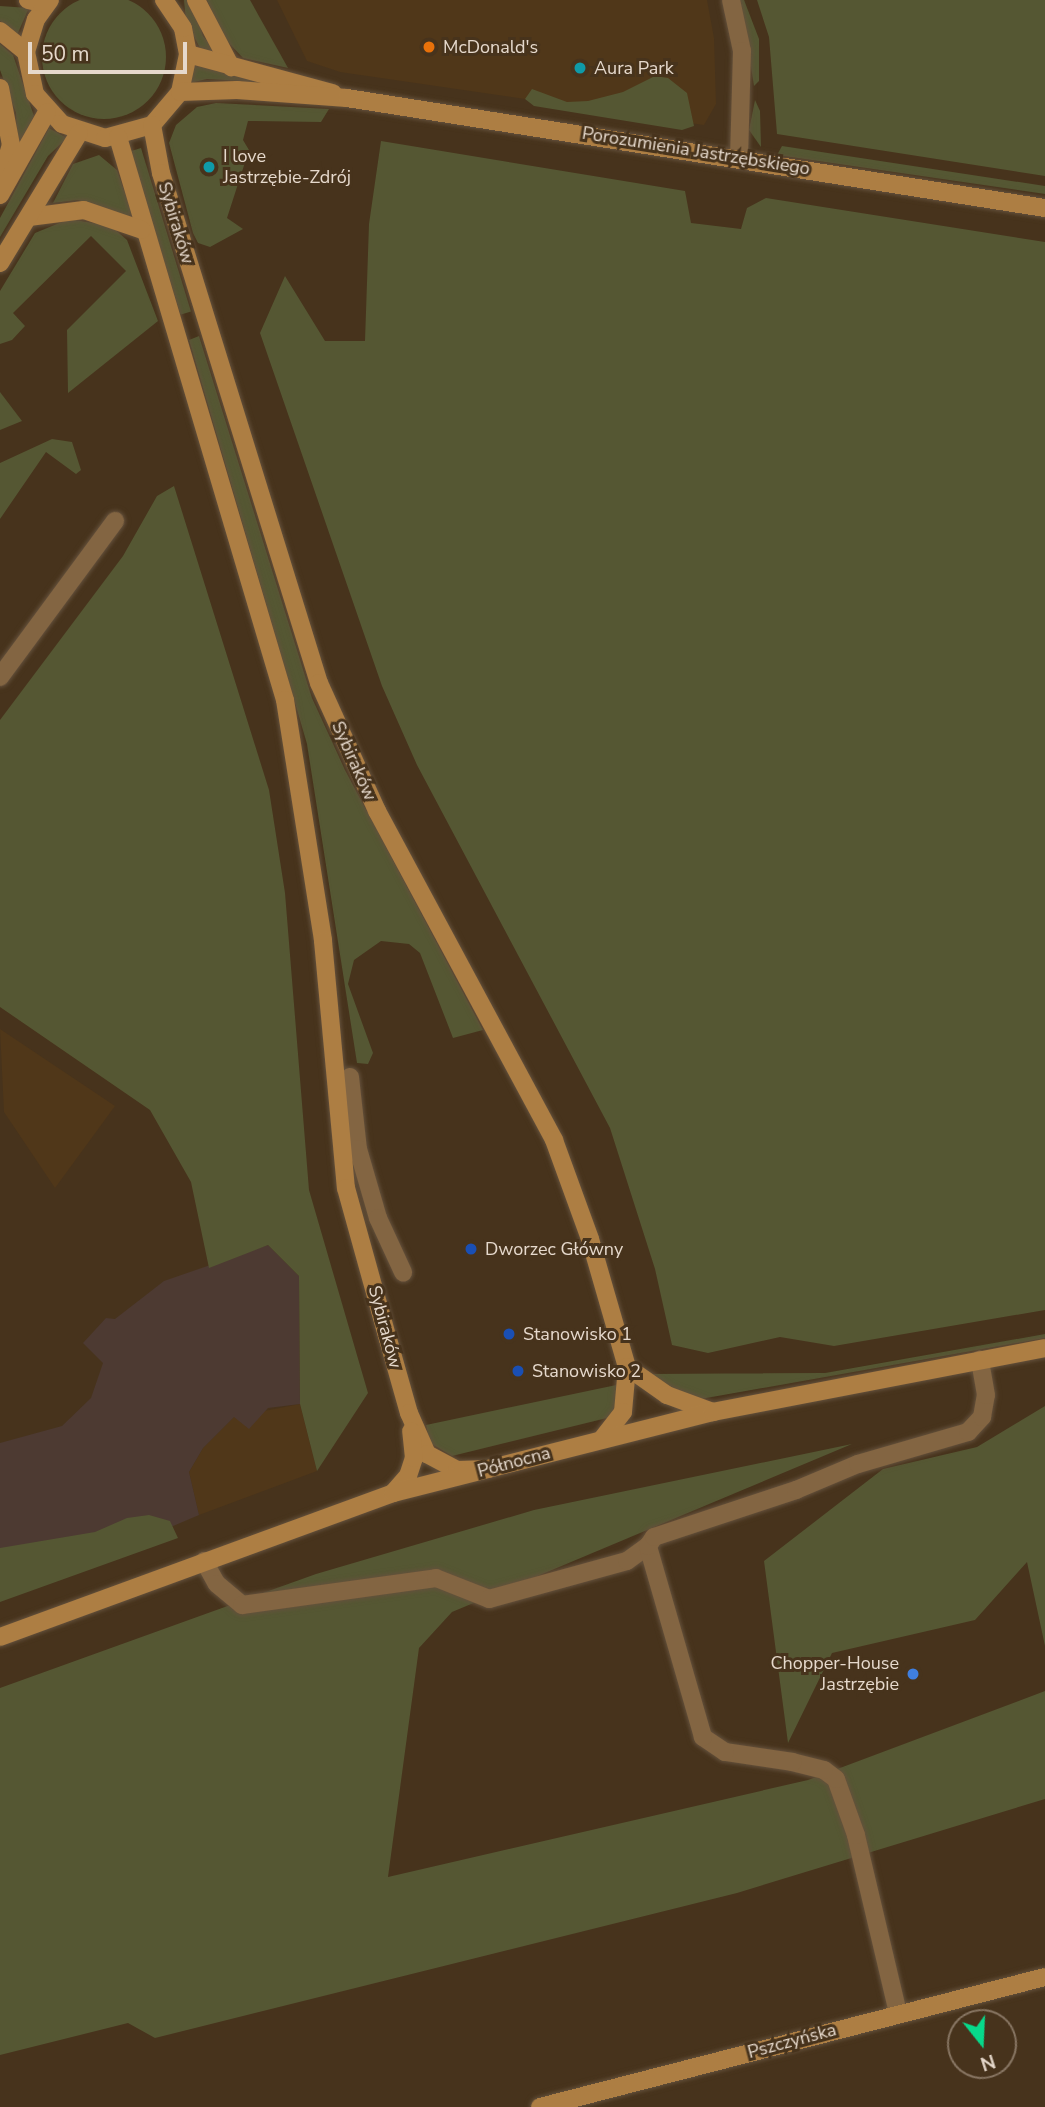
<!DOCTYPE html>
<html>
<head>
<meta charset="utf-8">
<style>
	body { margin:0 }
	#map { position:relative; width:1045px; height:2107px; overflow:hidden; background:#47331c; font-family:"Nunito Sans",sans-serif }
	div>[style] { position:absolute }
	.built>* { inset:0; background:#503719 }
	.industrial>* { inset:0; background:#4d3a32 }
	.green>* { inset:0; background:#555733; transform-origin:0 0 }
	.round { border-radius:50% }
	.roads { filter:drop-shadow(0 0 2px #64513c) drop-shadow(0 0 2px #64513c) }
	.street>* { height:18px; margin:-9px; padding:0 9px; transform-origin:9px; border-radius:9px; background:#836542 }
	.secondary>* { height:18px; margin:-9px; padding:0 9px; transform-origin:9px; border-radius:9px; background:#ad7e43 }
	.dots>* { width:19px; height:19px; translate:-50% -50%; box-sizing:border-box; border:4px solid #47331c; border-radius:50% }
	span { translate:-50% -50%; white-space:nowrap; text-align:center; line-height:1.15; -webkit-text-stroke:6px #47331c; paint-order:stroke }
	.poi-label { font-size:18px; color:#e6d9cc }
	.left { translate:0 -50%; text-align:left }
	.right { translate:-100% -50%; text-align:right }
	.street-label { font-size:18px; color:#e6d9cc }
	.north { position:absolute; left:947px; top:2009px; width:70px; height:70px; box-sizing:border-box; background:#47331c; border:2px solid #877562; border-radius:50%; rotate:162deg; font-size:19px; font-weight:700; line-height:28px; text-align:center; color:#e6d9cc }
	.north::after { content:''; display:block; margin:auto; width:24px; height:32px; background:#07d98b; clip-path:polygon(50% 0,100% 100%,50% 72%,0 100%) }
	.scale { position:absolute; left:28px; top:42px; width:159px; height:32px; box-sizing:border-box; border:4px solid #e6d9cc; border-top:0; padding-left:9px; font-size:21px; line-height:24px; white-space:nowrap; color:#e6d9cc; -webkit-text-stroke:5px #47331c; paint-order:stroke }
</style>
</head>
<body>
<div id="map">
	<div class="built">
		<i style="clip-path:polygon(277px 0,707px 0,714px 38px,716px 104px,704px 125px,340px 72px,307px 61px)"></i>
		<i style="clip-path:polygon(0 1029px,115px 1106px,55px 1188px,4px 1112px)"></i>
		<i style="clip-path:polygon(300px 1404px,317px 1471px,199px 1515px,189px 1472px,203px 1448px,234px 1417px)"></i>
	</div>
	<div class="industrial">
		<i style="clip-path:polygon(268px 1245px,299px 1276px,300px 1404px,268px 1408px,249px 1429px,234px 1417px,203px 1448px,189px 1472px,199px 1515px,159px 1532px,0 1573px,0 1443px,62px 1426px,91px 1398px,103px 1363px,83px 1343px,106px 1318px,115px 1319px,164px 1281px)"></i>
	</div>
	<div class="green">
		<i class="round" style="left:42px;top:-5px;width:124px;height:124px"></i>
		<i style="clip-path:polygon(184px 0,192px 0,203px 36px,217px 53px,202px 52px,186px 21px)"></i>
		<i style="clip-path:polygon(207px 0,250px 0,288px 68px,243px 58px,224px 38px)"></i>
		<i style="clip-path:polygon(740px 0,744px 0,759px 39px,759px 81px,754px 86px)"></i>
		<i style="clip-path:polygon(757px 0,1045px 0,1045px 176px,777px 134px,769px 37px)"></i>
		<i style="clip-path:polygon(0 6px,29px 8px,17px 35px,0 21px)"></i>
		<i style="clip-path:polygon(0 44px,13px 55px,34px 116px,17px 151px,16px 113px,0 70px)"></i>
		<i style="clip-path:polygon(193px 65px,259px 82px,207px 79px,190px 83px)"></i>
		<i style="clip-path:polygon(655px 76px,668px 78px,687px 93px,694px 126px,682px 130px,534px 106px,525px 99px,532px 89px,567px 102px,588px 101px,623px 92px)"></i>
		<i style="clip-path:polygon(755px 100px,760px 111px,761px 147px,749px 130px)"></i>
		<i style="clip-path:polygon(216px 103px,329px 109px,321px 122px,248px 121px,243px 140px,249px 150px,227px 218px,243px 229px,210px 247px,198px 243px,193px 233px,169px 143px,176px 125px,197px 107px)"></i>
		<i style="clip-path:polygon(49px 128px,67px 138px,48px 156px,0 237px,0 218px)"></i>
		<i style="clip-path:polygon(381px 141px,685px 191px,691px 223px,741px 229px,747px 208px,766px 198px,1045px 242px,1045px 1310px,834px 1346px,780px 1337px,708px 1353px,672px 1345px,655px 1269px,610px 1128px,417px 765px,382px 686px,260px 333px,285px 276px,325px 341px,365px 341px,369px 224px)"></i>
		<i style="clip-path:polygon(782px 146px,1045px 186px,1045px 194px,777px 155px)"></i>
		<i style="left:141px;top:148px;width:171px;height:11px;rotate:73deg"></i>
		<i style="clip-path:polygon(99px 155px,117px 170px,132px 213px,128px 217px,78px 200px,53px 203px,73px 164px)"></i>
		<i style="clip-path:polygon(69px 219px,111px 226px,127px 240px,158px 321px,68px 393px,67px 330px,126px 271px,91px 236px,13px 313px,25px 326px,12px 340px,0 344px,0 291px,35px 233px)"></i>
		<i style="clip-path:polygon(199px 336px,312px 698px,345px 770px,483px 1030px,453px 1038px,420px 953px,409px 944px,381px 941px,354px 960px,348px 984px,373px 1053px,368px 1064px,357px 1063px,307px 744px,189px 340px)"></i>
		<i style="clip-path:polygon(0 392px,22px 421px,0 430px)"></i>
		<i style="clip-path:polygon(52px 439px,72px 442px,81px 470px,76px 474px,46px 452px,0 519px,0 463px)"></i>
		<i style="clip-path:polygon(174px 486px,269px 790px,285px 893px,309px 1190px,368px 1393px,317px 1471px,300px 1404px,299px 1276px,268px 1245px,209px 1268px,191px 1182px,150px 1110px,0 1007px,0 720px,123px 556px,157px 496px)"></i>
		<i style="clip-path:polygon(1045px 1334px,1045px 1338px,695px 1400px,679px 1396px,652px 1374px,825px 1373px)"></i>
		<i style="clip-path:polygon(621px 1384px,620px 1407px,611px 1417px,452px 1456px,430px 1443px,426px 1425px)"></i>
		<i style="clip-path:polygon(1045px 1406px,1045px 1646px,1027px 1562px,975px 1620px,832px 1653px,788px 1743px,764px 1561px,883px 1469px,977px 1447px)"></i>
		<i style="clip-path:polygon(852px 1444px,452px 1612px,419px 1648px,388px 1877px,808px 1780px,1045px 1691px,1045px 1799px,737px 1893px,155px 2038px,128px 2023px,0 2055px,0 1688px,316px 1574px,534px 1510px)"></i>
		<i style="clip-path:polygon(149px 1515px,170px 1521px,178px 1538px,0 1602px,0 1548px,95px 1532px,127px 1518px)"></i>
	</div>
	<div class="roads">
		<div class="street">
			<i style="left:731px;top:0;width:52px;rotate:77.8deg"></i>
			<i style="left:742px;top:51px;width:107px;rotate:91.6deg"></i>
			<i style="left:0;top:677px;width:194px;rotate:-53.6deg"></i>
			<i style="left:350px;top:1077px;width:72px;rotate:83.7deg"></i>
			<i style="left:358px;top:1149px;width:72px;rotate:73.8deg"></i>
			<i style="left:378px;top:1218px;width:60px;rotate:65.2deg"></i>
			<i style="left:204px;top:1561px;width:26px;rotate:61deg"></i>
			<i style="left:217px;top:1584px;width:33px;rotate:40deg"></i>
			<i style="left:242px;top:1605px;width:196px;rotate:-7.9deg"></i>
			<i style="left:436px;top:1578px;width:57px;rotate:21.6deg"></i>
			<i style="left:489px;top:1599px;width:143px;rotate:-15.4deg"></i>
			<i style="left:627px;top:1561px;width:26px;rotate:-36deg"></i>
			<i style="left:898px;top:2013px;width:183px;rotate:-103.3deg"></i>
			<i style="left:856px;top:1835px;width:59px;rotate:-109.7deg"></i>
			<i style="left:836px;top:1779px;width:15px;rotate:-143deg"></i>
			<i style="left:824px;top:1770px;width:32px;rotate:-166deg"></i>
			<i style="left:793px;top:1762px;width:69px;rotate:-171.6deg"></i>
			<i style="left:725px;top:1752px;width:27px;rotate:-146deg"></i>
			<i style="left:703px;top:1737px;width:199px;rotate:-106.1deg"></i>
			<i style="left:648px;top:1546px;width:11px;rotate:-56deg"></i>
			<i style="left:654px;top:1537px;width:150px;rotate:-18.3deg"></i>
			<i style="left:796px;top:1490px;width:67px;rotate:-22.8deg"></i>
			<i style="left:858px;top:1464px;width:115px;rotate:-16.2deg"></i>
			<i style="left:968px;top:1432px;width:21px;rotate:-47deg"></i>
			<i style="left:982px;top:1417px;width:22px;rotate:-80deg"></i>
			<i style="left:986px;top:1395px;width:36px;rotate:-100deg"></i>
		</div>
		<div class="secondary">
			<i style="left:28px;top:0;width:17px;rotate:13deg"></i>
			<i style="left:50px;top:0;width:24px;rotate:126deg"></i>
			<i style="left:36px;top:19px;width:34px;rotate:107deg"></i>
			<i style="left:26px;top:52px;width:43px;rotate:77.9deg"></i>
			<i style="left:35px;top:94px;width:40px;rotate:48deg"></i>
			<i style="left:62px;top:124px;width:45px;rotate:18deg"></i>
			<i style="left:105px;top:138px;width:49px;rotate:-15.5deg"></i>
			<i style="left:152px;top:125px;width:43px;rotate:-49.7deg"></i>
			<i style="left:180px;top:92px;width:39px;rotate:-78deg"></i>
			<i style="left:188px;top:54px;width:26px;rotate:-101deg"></i>
			<i style="left:183px;top:28px;width:34px;rotate:-124deg"></i>
			<i style="left:196px;top:0;width:76px;rotate:62.4deg"></i>
			<i style="left:0;top:31px;width:33px;rotate:39deg"></i>
			<i style="left:188px;top:54px;width:150px;rotate:15.1deg"></i>
			<i style="left:0;top:88px;width:58px;rotate:79.1deg"></i>
			<i style="left:11px;top:145px;width:37px;rotate:107deg"></i>
			<i style="left:180px;top:92px;width:57px;rotate:-2deg"></i>
			<i style="left:237px;top:90px;width:110px;rotate:4.2deg"></i>
			<i style="left:347px;top:98px;width:707px;rotate:8.96deg"></i>
			<i style="left:152px;top:125px;width:49px;rotate:79.4deg"></i>
			<i style="left:161px;top:173px;width:534px;rotate:72.79deg"></i>
			<i style="left:319px;top:683px;width:141px;rotate:65.6deg"></i>
			<i style="left:377px;top:811px;width:374px;rotate:61.7deg"></i>
			<i style="left:554px;top:1140px;width:105px;rotate:70deg"></i>
			<i style="left:590px;top:1239px;width:133px;rotate:73.9deg"></i>
			<i style="left:627px;top:1367px;width:45px;rotate:95.1deg"></i>
			<i style="left:623px;top:1412px;width:33px;rotate:128deg"></i>
			<i style="left:118px;top:137px;width:587px;rotate:73.48deg"></i>
			<i style="left:285px;top:700px;width:244px;rotate:81deg"></i>
			<i style="left:323px;top:941px;width:248px;rotate:84.7deg"></i>
			<i style="left:346px;top:1188px;width:157px;rotate:74.5deg"></i>
			<i style="left:388px;top:1339px;width:77px;rotate:74.2deg"></i>
			<i style="left:409px;top:1413px;width:45px;rotate:66.3deg"></i>
			<i style="left:427px;top:1454px;width:34px;rotate:28deg"></i>
			<i style="left:457px;top:1470px;width:32px;rotate:-2deg"></i>
			<i style="left:0;top:195px;width:95px;rotate:-60.5deg"></i>
			<i style="left:29px;top:217px;width:55px;rotate:-7.3deg"></i>
			<i style="left:84px;top:210px;width:61px;rotate:19deg"></i>
			<i style="left:0;top:263px;width:152px;rotate:-58.7deg"></i>
			<i style="left:627px;top:1367px;width:49px;rotate:35deg"></i>
			<i style="left:667px;top:1395px;width:49px;rotate:20.3deg"></i>
			<i style="left:393px;top:1493px;width:23px;rotate:-49deg"></i>
			<i style="left:408px;top:1476px;width:19px;rotate:-72deg"></i>
			<i style="left:414px;top:1458px;width:27px;rotate:-96deg"></i>
			<i style="left:0;top:1637px;width:419px;rotate:-20.1deg"></i>
			<i style="left:393px;top:1493px;width:330px;rotate:-14.2deg"></i>
			<i style="left:713px;top:1412px;width:338px;rotate:-10.9deg"></i>
			<i style="left:540px;top:2107px;width:521px;rotate:-14.44deg"></i>
		</div>
	</div>
	<div class="dots">
		<i style="left:429px;top:47px;background:#e8710a"></i>
		<i style="left:580px;top:68px;background:#0f9aa8"></i>
		<i style="left:209px;top:167px;background:#0f9aa8"></i>
		<i style="left:471px;top:1249px;background:#1a4fb4"></i>
		<i style="left:509px;top:1334px;background:#1a4fb4"></i>
		<i style="left:518px;top:1371px;background:#1a4fb4"></i>
		<i style="left:913px;top:1674px;background:#3f7fe0"></i>
	</div>
	<div class="poi-label">
		<span class="left" style="left:443px;top:47px">McDonald's</span>
		<span class="left" style="left:594px;top:68px">Aura Park</span>
		<span class="left" style="left:223px;top:167px">I love<br>Jastrzębie-Zdrój</span>
		<span class="left" style="left:485px;top:1249px">Dworzec Główny</span>
		<span class="left" style="left:523px;top:1334px">Stanowisko 1</span>
		<span class="left" style="left:532px;top:1371px">Stanowisko 2</span>
		<span class="right" style="left:899px;top:1674px">Chopper-House<br>Jastrzębie</span>
	</div>
	<div class="street-label">
		<span style="left:696px;top:151px;rotate:9deg">Porozumienia Jastrzębskiego</span>
		<span style="left:176px;top:223px;rotate:73deg">Sybiraków</span>
		<span style="left:354px;top:761px;rotate:66deg">Sybiraków</span>
		<span style="left:385px;top:1327px;rotate:75deg">Sybiraków</span>
		<span style="left:514px;top:1462px;rotate:-15deg">Północna</span>
		<span style="left:792px;top:2041px;rotate:-15deg">Pszczyńska</span>
	</div>
	<div class="north">N</div>
	<div class="scale">50 m</div>
</div>
</body>
</html>
